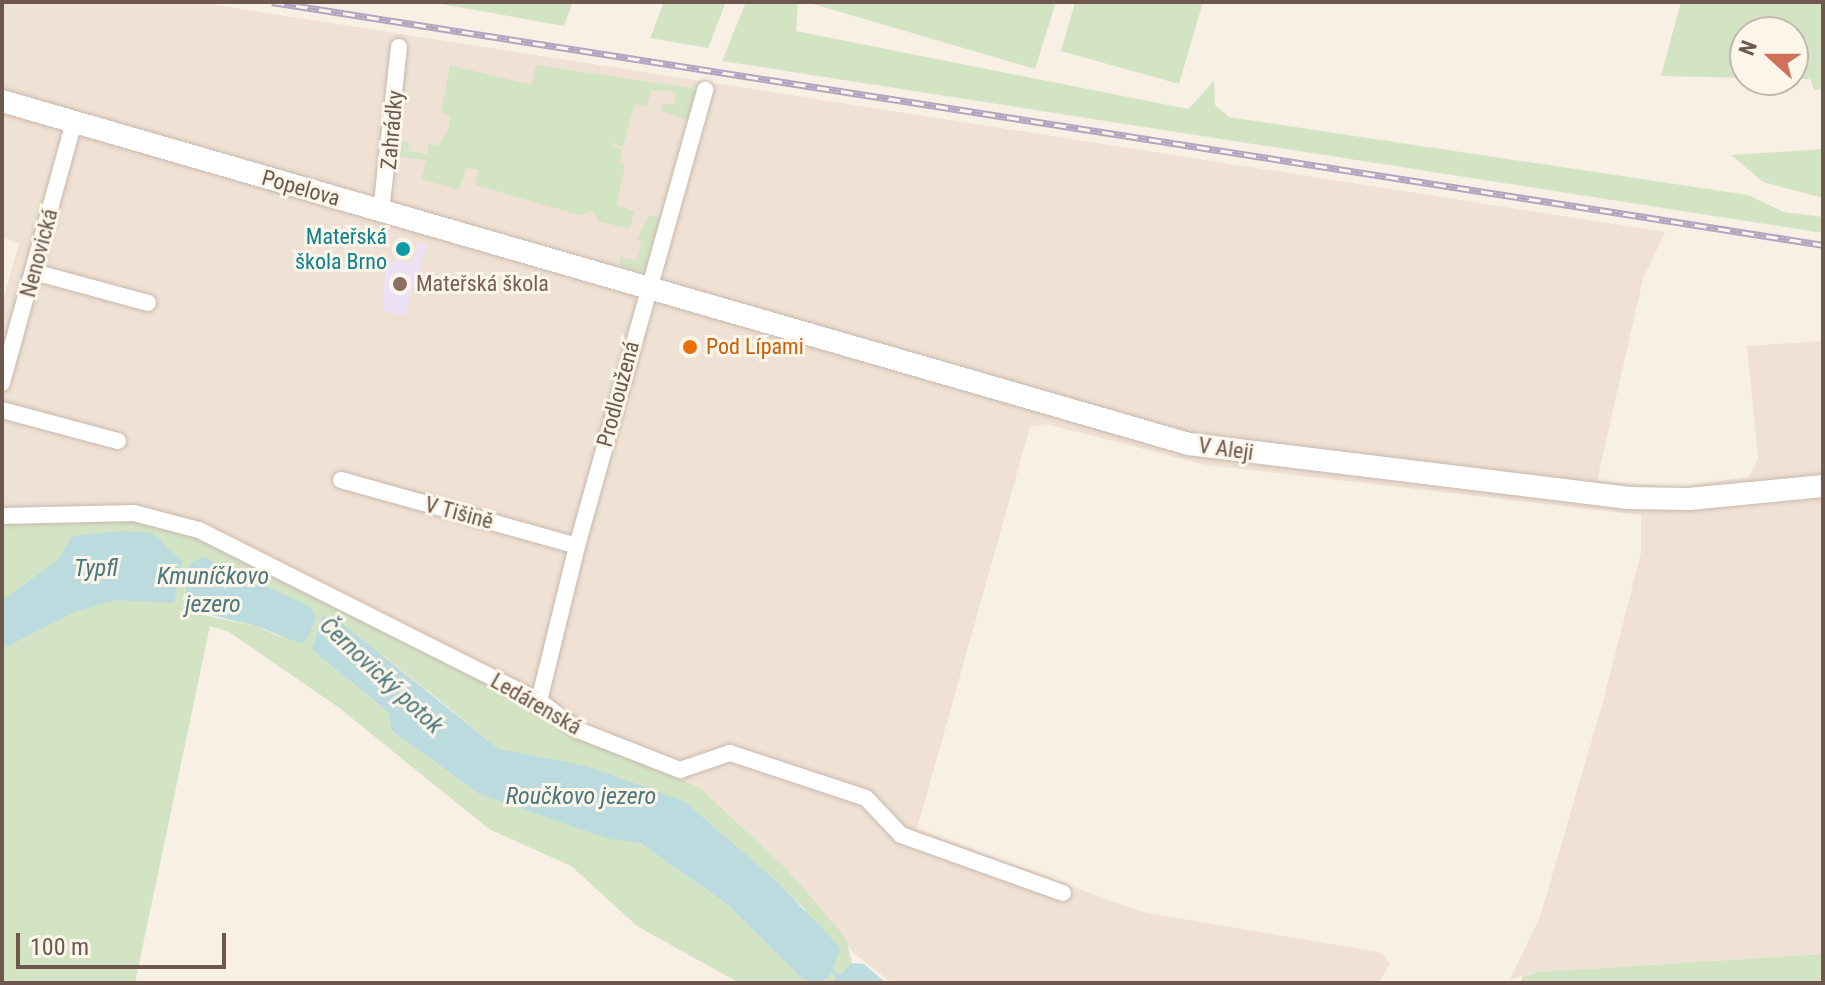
<!DOCTYPE html>
<html>
<head>
<meta charset="utf-8">
<style>
	body { margin:0 }
	#map { position:relative; width:1825px; height:985px; overflow:hidden; background:#f9f0e5; font-family:"Roboto Condensed",sans-serif }
	div>[style] { position:absolute }
	.residential>* { inset:0; background:#efe2d4 }
	.education>* { inset:0; background:#ede2f5 }
	.green>* { inset:0; background:#d3e4c5 }
	.water>* { inset:0; background:#bcdbdf }
	.stream>* { height:4px; margin:-2px; padding:0 2px; transform-origin:2px; border-radius:2px; background:#bcdbdf }
	.roads { filter:drop-shadow(0 0 2px #c8b8ad) drop-shadow(0 0 2px #c8b8ad) }
	.street>* { height:16px; margin:-8px; padding:0 8px; transform-origin:8px; border-radius:8px; background:#fff }
	.secondary>* { height:22px; margin:-11px; padding:0 11px; transform-origin:11px; border-radius:11px; background:#fff }
	.rail>* { height:7px; margin-top:-3.5px; transform-origin:0; background:repeating-linear-gradient(90deg,#fcf5ea 0 12px,#b3a5c0 0 24px); box-sizing:border-box; border-block:2px solid #b3a5c0 }
	.dots>* { width:22px; height:22px; translate:-50% -50%; box-sizing:border-box; border:4px solid #fcf5ea; border-radius:50% }
	span { translate:-50% -50%; white-space:nowrap; text-align:center; line-height:1.15; -webkit-text-stroke:6px #fcf5ea; paint-order:stroke }
	.street-label { font-size:22px; color:#6e584e }
	.culture-label { font-size:22px; color:#0d838f }
	.right { translate:-100% -50%; text-align:right }
	.education-label { font-size:22px; color:#785e54 }
	.left { translate:0 -50%; text-align:left }
	.food-label { font-size:22px; color:#c56008 }
	.water-label { font-size:24px; color:#4b787e; font-style:italic }
	.frame { position:absolute; inset:0; border:4px solid #6e584e; pointer-events:none }
	.north { position:absolute; left:1729px; top:16px; width:80px; height:80px; box-sizing:border-box; background:#fcf5ea; border:2px solid #c3b6ac; border-radius:50%; rotate:291deg; font-size:22px; font-weight:700; line-height:32px; text-align:center; color:#6e584e }
	.north::after { content:''; display:block; margin:auto; width:28px; height:36px; background:#d2715a; clip-path:polygon(50% 0,100% 100%,50% 72%,0 100%) }
	.scale { position:absolute; left:16px; top:933px; width:210px; height:36px; box-sizing:border-box; border:4px solid #6e584e; border-top:0; padding-left:10px; font-size:24px; line-height:28px; white-space:nowrap; color:#6e584e; -webkit-text-stroke:6px #fcf5ea; paint-order:stroke }
</style>
</head>
<body>
<div id="map">
	<div class="residential">
		<i style="clip-path:polygon(2px 2px,197px 2px,1665px 232px,1643px 279px,1597px 481px,1677px 487px,1749px 477px,1758px 458px,1747px 346px,1823px 341px,1823px 954px,1539px 972px,1510px 979px,1540px 917px,1602px 705px,1641px 553px,1641px 515px,1206px 465px,1046px 424px,1030px 427px,917px 829px,1142px 912px,1383px 953px,1390px 964px,1378px 983px,892px 983px,853px 953px,786px 868px,723px 809px,2px 521px,2px 304px,19px 243px,2px 237px)"></i>
	</div>
	<div class="education">
		<i style="clip-path:polygon(418px 242px,427px 245px,404px 316px,382px 310px,387px 258px,412px 263px)"></i>
	</div>
	<div class="green">
		<i style="clip-path:polygon(430px 2px,573px 2px,564px 26px)"></i>
		<i style="clip-path:polygon(664px 2px,726px 2px,708px 48px,650px 38px)"></i>
		<i style="clip-path:polygon(746px 2px,798px 2px,796px 31px,1188px 109px,1214px 81px,1215px 105px,1229px 117px,1748px 195px,1784px 212px,1823px 217px,1823px 233px,722px 61px)"></i>
		<i style="clip-path:polygon(806px 2px,1056px 2px,1035px 69px)"></i>
		<i style="clip-path:polygon(1075px 2px,1203px 2px,1179px 84px,1061px 51px)"></i>
		<i style="clip-path:polygon(1681px 2px,1823px 2px,1823px 89px,1814px 90px,1810px 79px,1793px 79px,1793px 32px,1745px 32px,1745px 78px,1661px 76px)"></i>
		<i style="clip-path:polygon(450px 65px,531px 85px,536px 65px,698px 89px,689px 120px,660px 111px,661px 105px,674px 104px,676px 92px,651px 90px,647px 107px,635px 104px,623px 147px,607px 142px,622px 150px,619px 162px,625px 165px,617px 205px,635px 211px,629px 229px,598px 221px,593px 211px,579px 215px,475px 185px,479px 170px,466px 168px,459px 190px,421px 179px,426px 160px,396px 156px,397px 141px,409px 142px,408px 151px,427px 154px,428px 144px,439px 145px,449px 128px,450px 116px,441px 113px)"></i>
		<i style="clip-path:polygon(1823px 149px,1823px 198px,1763px 182px,1731px 155px)"></i>
		<i style="clip-path:polygon(649px 215px,660px 218px,644px 272px,619px 265px,621px 257px,636px 261px,641px 243px,637px 239px)"></i>
		<i style="clip-path:polygon(evenodd,129px 517px,173px 524px,701px 789px,786px 868px,846px 938px,852px 963px,831px 983px,820px 983px,830px 975px,804px 908px,684px 801px,499px 749px,385px 656px,312px 650px,388px 712px,392px 731px,479px 794px,609px 838px,640px 843px,728px 905px,812px 983px,739px 983px,637px 926px,571px 866px,489px 829px,338px 707px,229px 632px,210px 626px,135px 983px,2px 983px,2px 521px,129px 517px,190px 564px,283px 638px,256px 626px,203px 615px,183px 600px,190px 564px)"></i>
		<i style="clip-path:polygon(1823px 954px,1823px 983px,1521px 983px,1522px 977px,1539px 972px)"></i>
	</div>
	<div class="water">
		<i style="clip-path:polygon(122px 531px,152px 533px,182px 561px,174px 603px,116px 600px,77px 611px,2px 649px,2px 601px,60px 558px,72px 536px)"></i>
		<i style="clip-path:polygon(203px 557px,311px 607px,316px 618px,307px 640px,300px 643px,256px 626px,183px 608px,190px 563px)"></i>
		<i style="clip-path:polygon(322px 616px,335px 618px,499px 749px,586px 766px,684px 801px,775px 880px,841px 948px,830px 975px,820px 983px,803px 979px,728px 905px,640px 843px,609px 839px,479px 794px,392px 731px,388px 712px,312px 650px)"></i>
		<i style="clip-path:polygon(852px 963px,864px 964px,886px 983px,831px 983px)"></i>
	</div>
	<div class="stream">
		<i style="left:828px;top:966px;width:23px;rotate:47deg"></i>
	</div>
	<div class="roads">
		<div class="street">
			<i style="left:381px;top:212px;width:166px;rotate:-83.8deg"></i>
			<i style="left:34px;top:272px;width:118px;rotate:15.2deg"></i>
			<i style="left:2px;top:383px;width:271px;rotate:-74.6deg"></i>
			<i style="left:2px;top:410px;width:120px;rotate:15deg"></i>
			<i style="left:341px;top:480px;width:245px;rotate:15.6deg"></i>
			<i style="left:2px;top:516px;width:132px;rotate:-1.3deg"></i>
			<i style="left:134px;top:513px;width:67px;rotate:14.7deg"></i>
			<i style="left:199px;top:530px;width:381px;rotate:26.7deg"></i>
			<i style="left:539px;top:701px;width:49px;rotate:36.6deg"></i>
			<i style="left:578px;top:730px;width:110px;rotate:21.4deg"></i>
			<i style="left:680px;top:770px;width:53px;rotate:-18.8deg"></i>
			<i style="left:730px;top:753px;width:143px;rotate:18.3deg"></i>
			<i style="left:866px;top:798px;width:51px;rotate:46.6deg"></i>
			<i style="left:901px;top:835px;width:172px;rotate:19.7deg"></i>
			<i style="left:539px;top:701px;width:160px;rotate:-76.2deg"></i>
			<i style="left:577px;top:546px;width:474px;rotate:-74.3deg"></i>
		</div>
		<div class="secondary">
			<i style="left:2px;top:101px;width:1236px;rotate:16.12deg"></i>
			<i style="left:1189px;top:444px;width:441px;rotate:7deg"></i>
			<i style="left:1627px;top:498px;width:62px;rotate:0.9deg"></i>
			<i style="left:1689px;top:499px;width:135px;rotate:-5.5deg"></i>
		</div>
	</div>
	<div class="rail">
		<i style="left:272px;top:2px;width:1570px;rotate:8.9deg"></i>
	</div>
	<div class="dots">
		<i style="left:403px;top:249px;background:#0f9aa8"></i>
		<i style="left:400px;top:284px;background:#8d6e63"></i>
		<i style="left:690px;top:347px;background:#e8710a"></i>
	</div>
	<div class="street-label">
		<span style="left:392px;top:130px;rotate:-85deg">Zahrádky</span>
		<span style="left:301px;top:188px;rotate:16deg">Popelova</span>
		<span style="left:39px;top:253px;rotate:-75deg">Nenovická</span>
		<span style="left:618px;top:394px;rotate:-75deg">Prodloužená</span>
		<span style="left:1226px;top:449px;rotate:8deg">V Aleji</span>
		<span style="left:459px;top:513px;rotate:15deg">V Tišině</span>
		<span style="left:536px;top:704px;rotate:30deg">Ledárenská</span>
	</div>
	<div class="culture-label">
		<span class="right" style="left:387px;top:249px">Mateřská<br>škola Brno</span>
	</div>
	<div class="education-label">
		<span class="left" style="left:416px;top:284px">Mateřská škola</span>
	</div>
	<div class="food-label">
		<span class="left" style="left:706px;top:347px">Pod Lípami</span>
	</div>
	<div class="water-label">
		<span style="left:96px;top:569px">Typfl</span>
		<span style="left:213px;top:591px">Kmuníčkovo<br>jezero</span>
		<span style="left:381px;top:676px;rotate:43deg">Černovický potok</span>
		<span style="left:581px;top:797px">Roučkovo jezero</span>
	</div>
	<div class="frame"></div>
	<div class="north">N</div>
	<div class="scale">100 m</div>
</div>
</body>
</html>
